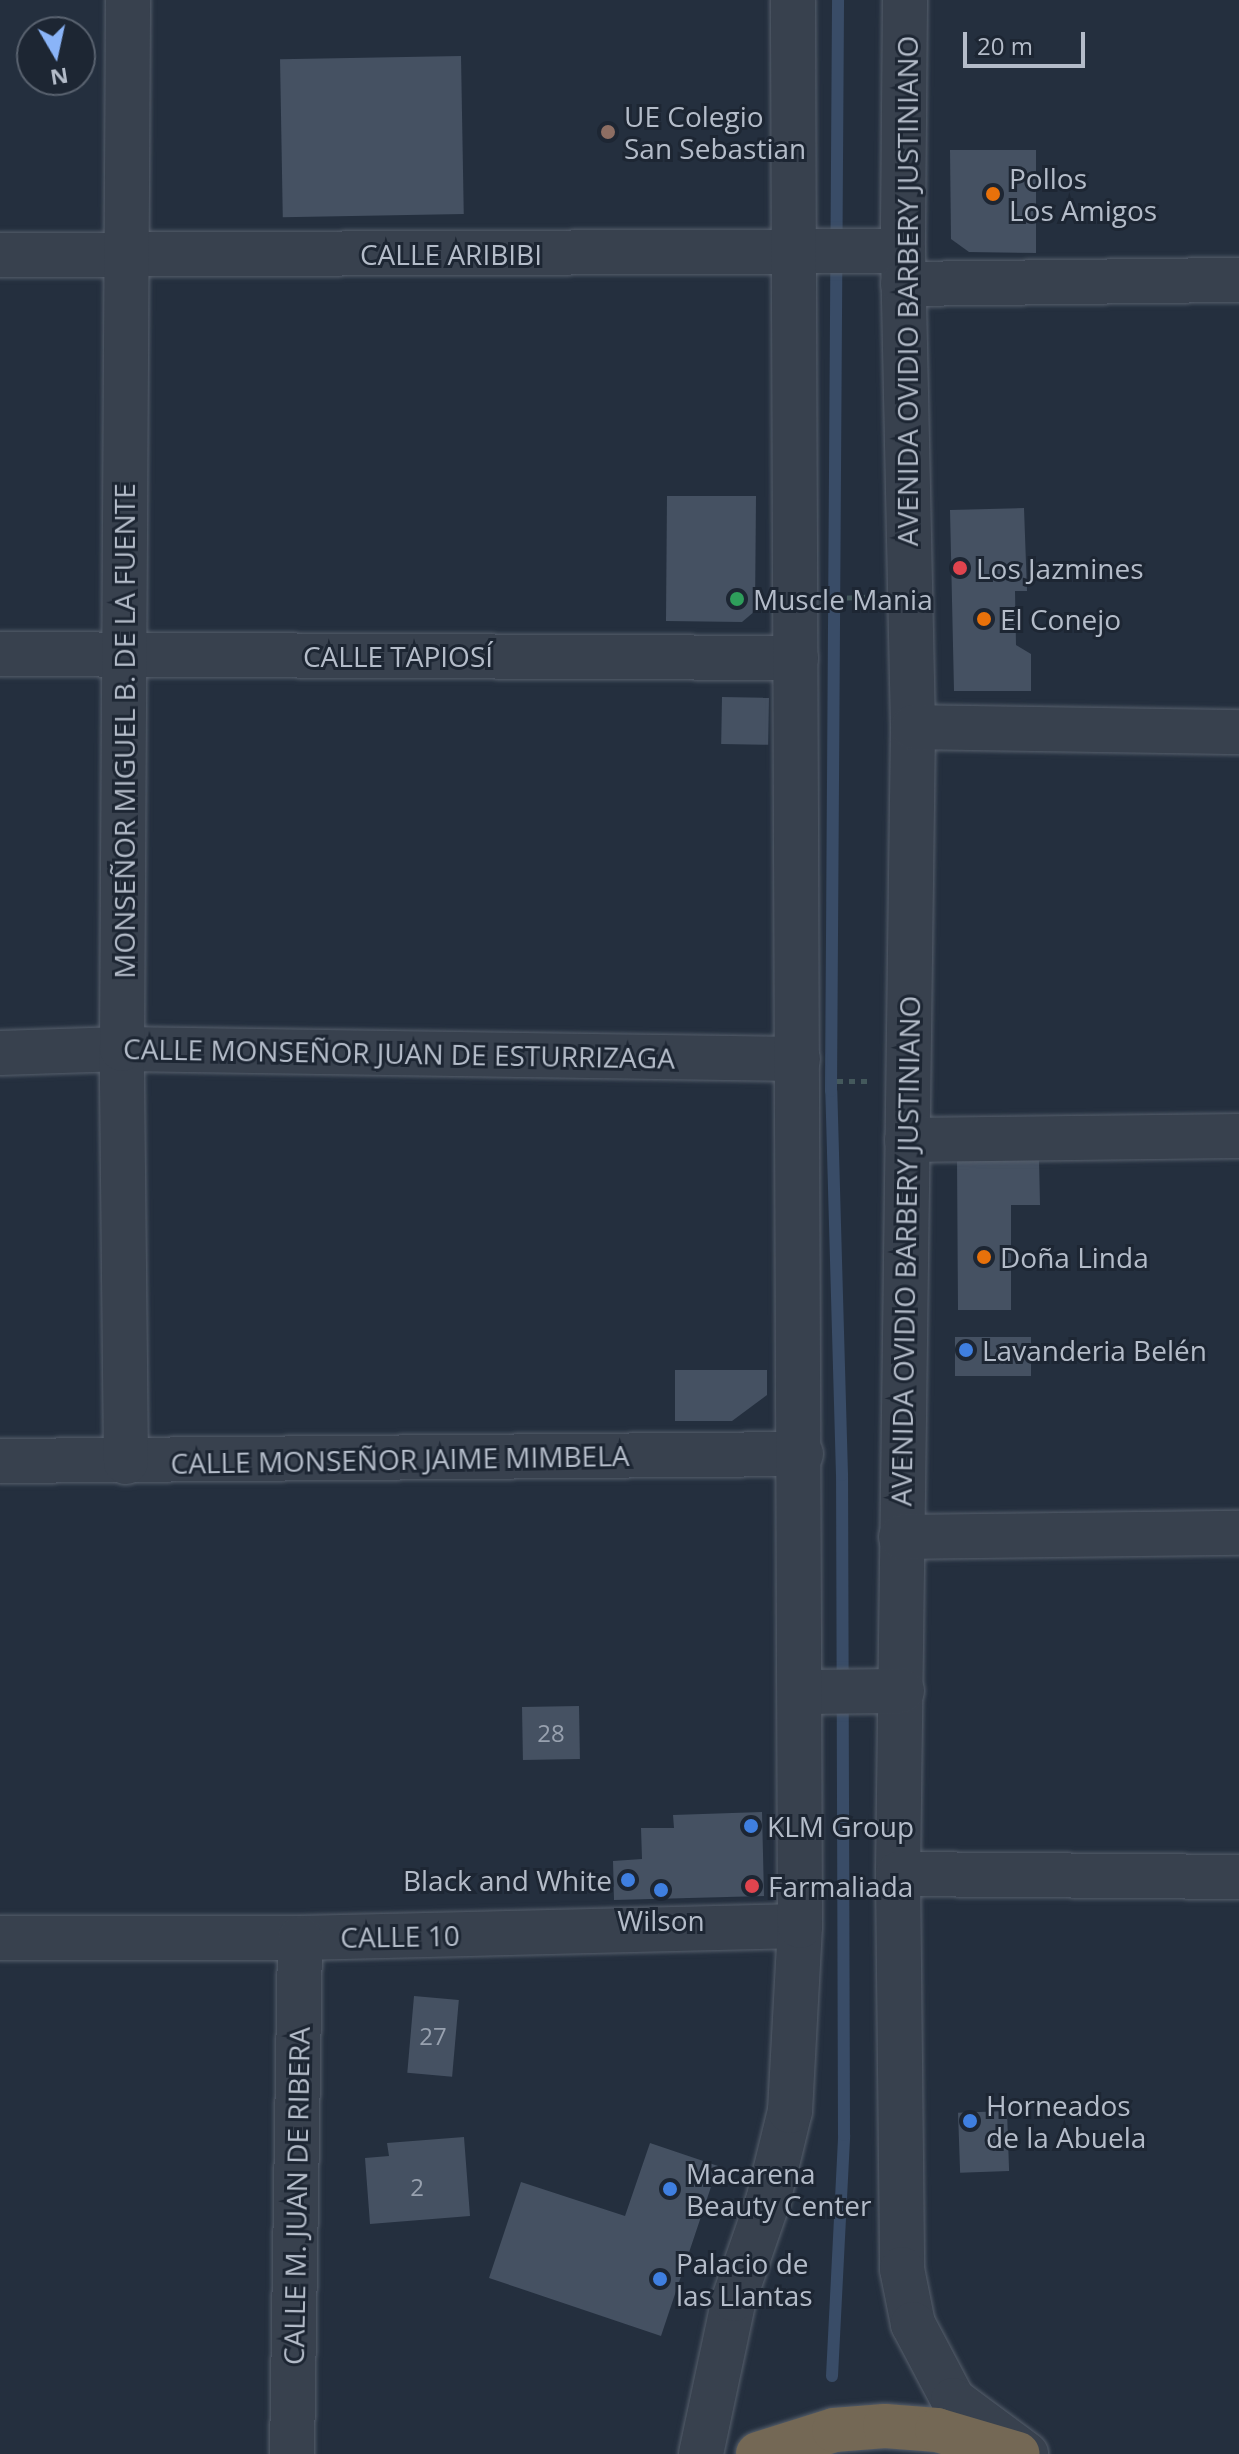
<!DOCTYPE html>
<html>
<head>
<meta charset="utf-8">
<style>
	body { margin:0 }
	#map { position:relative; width:1239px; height:2454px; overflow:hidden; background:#242f3e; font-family:"Open Sans",sans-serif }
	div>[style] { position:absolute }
	.stream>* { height:12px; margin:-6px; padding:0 6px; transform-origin:6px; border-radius:6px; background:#394c67 }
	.building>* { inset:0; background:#455162; transform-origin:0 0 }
	.path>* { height:5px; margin-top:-2.5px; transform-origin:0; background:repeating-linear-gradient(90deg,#44595c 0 6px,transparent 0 12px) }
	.roads { filter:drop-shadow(0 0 2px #565f6c) drop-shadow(0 0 2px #565f6c) }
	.minor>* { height:44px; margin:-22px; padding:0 22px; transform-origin:22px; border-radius:22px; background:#38414e }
	.highway>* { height:44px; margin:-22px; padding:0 22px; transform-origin:22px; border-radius:22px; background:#746855 }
	.dots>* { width:22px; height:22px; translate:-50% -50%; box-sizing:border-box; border:4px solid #1d2633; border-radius:50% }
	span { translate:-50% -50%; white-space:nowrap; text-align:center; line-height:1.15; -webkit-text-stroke:6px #1d2633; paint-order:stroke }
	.number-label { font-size:24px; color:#98a1af }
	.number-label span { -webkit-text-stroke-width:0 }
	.poi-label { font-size:28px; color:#b4bcc9 }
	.left { translate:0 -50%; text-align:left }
	.right { translate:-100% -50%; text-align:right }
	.street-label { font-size:28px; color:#b4bcc9 }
	.north { position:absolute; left:16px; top:16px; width:80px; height:80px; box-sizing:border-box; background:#1d2633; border:2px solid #59626f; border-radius:50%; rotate:171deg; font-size:22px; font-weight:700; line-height:32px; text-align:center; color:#b4bcc9 }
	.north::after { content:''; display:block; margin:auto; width:28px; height:36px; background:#8ab4f8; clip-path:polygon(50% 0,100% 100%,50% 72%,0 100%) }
	.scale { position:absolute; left:963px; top:32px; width:122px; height:36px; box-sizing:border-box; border:4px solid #b4bcc9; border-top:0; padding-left:10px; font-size:24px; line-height:28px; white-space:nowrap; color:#b4bcc9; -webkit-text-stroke:6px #1d2633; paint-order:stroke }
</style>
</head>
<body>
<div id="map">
	<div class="stream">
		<i style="left:832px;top:2376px;width:241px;rotate:-87.1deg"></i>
		<i style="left:844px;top:2135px;width:660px;rotate:-90.17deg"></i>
		<i style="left:842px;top:1475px;width:384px;rotate:-91.6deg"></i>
		<i style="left:831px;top:1091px;width:1091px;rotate:-89.63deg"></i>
	</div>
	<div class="building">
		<i style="left:461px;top:56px;width:158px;height:181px;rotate:89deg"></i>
		<i style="clip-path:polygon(950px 150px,1036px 150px,1036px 253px,969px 252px,951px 239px)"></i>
		<i style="clip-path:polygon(667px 496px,756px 496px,755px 611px,742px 622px,666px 621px)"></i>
		<i style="clip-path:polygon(1024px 508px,1027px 591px,1015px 591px,1016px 645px,1031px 654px,1031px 691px,954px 691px,950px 510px)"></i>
		<i style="left:722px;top:697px;width:47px;height:47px;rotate:1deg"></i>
		<i style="clip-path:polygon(1039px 1158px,1040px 1205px,1011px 1205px,1011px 1310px,958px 1310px,957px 1159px)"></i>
		<i style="left:1031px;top:1337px;width:39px;height:76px;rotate:90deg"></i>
		<i style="clip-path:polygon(675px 1370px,767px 1370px,767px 1395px,732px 1421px,675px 1421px)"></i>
		<i style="left:579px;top:1706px;width:53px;height:57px;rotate:89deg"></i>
		<i style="clip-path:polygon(762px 1812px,764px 1896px,614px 1900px,613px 1861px,642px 1859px,641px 1828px,674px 1828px,673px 1815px)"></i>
		<i style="left:414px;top:1996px;width:45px;height:77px;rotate:5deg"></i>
		<i style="left:1007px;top:2111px;width:60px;height:49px;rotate:88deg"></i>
		<i style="clip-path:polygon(464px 2137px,470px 2216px,370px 2224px,365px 2158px,389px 2156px,387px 2143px)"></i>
		<i style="clip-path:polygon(650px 2143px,718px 2166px,661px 2336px,489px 2278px,521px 2182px,625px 2216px)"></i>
	</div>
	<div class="path">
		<i style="left:835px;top:598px;width:34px;rotate:-2deg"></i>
		<i style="left:837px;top:1081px;width:30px"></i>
	</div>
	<div class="roads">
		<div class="minor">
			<i style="left:905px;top:0;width:251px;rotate:90.5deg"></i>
			<i style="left:903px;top:251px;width:476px;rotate:88.8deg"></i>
			<i style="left:913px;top:727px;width:1147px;rotate:90.75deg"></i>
			<i style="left:898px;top:1874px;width:395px;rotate:89.4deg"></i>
			<i style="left:902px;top:2269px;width:56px;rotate:78.7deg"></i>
			<i style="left:913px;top:2324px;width:86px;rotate:62.2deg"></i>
			<i style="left:953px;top:2400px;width:91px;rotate:36.5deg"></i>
			<i style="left:0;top:255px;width:903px;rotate:-0.25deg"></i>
			<i style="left:903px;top:284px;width:336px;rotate:-0.7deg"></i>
			<i style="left:0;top:654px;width:796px;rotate:0.29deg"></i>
			<i style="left:913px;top:727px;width:326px;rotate:0.9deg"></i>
			<i style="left:0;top:1053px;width:122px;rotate:-1.9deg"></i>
			<i style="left:122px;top:1049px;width:676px;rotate:0.85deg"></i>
			<i style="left:907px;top:1140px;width:332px;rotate:-0.7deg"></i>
			<i style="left:0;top:1461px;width:801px;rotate:-0.5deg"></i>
			<i style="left:126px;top:1462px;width:413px;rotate:-90.6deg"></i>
			<i style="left:122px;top:1049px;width:1049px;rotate:-89.67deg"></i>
			<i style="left:901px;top:1537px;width:338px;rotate:-0.7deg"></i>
			<i style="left:801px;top:1692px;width:101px;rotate:-0.6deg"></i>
			<i style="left:898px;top:1874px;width:341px;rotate:0.5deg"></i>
			<i style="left:0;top:1938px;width:300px"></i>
			<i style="left:300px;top:1938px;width:500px;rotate:-1.37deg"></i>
			<i style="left:292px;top:2454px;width:516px;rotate:-89.11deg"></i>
			<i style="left:701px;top:2454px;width:158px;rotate:-78deg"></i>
			<i style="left:734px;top:2299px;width:104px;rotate:-70.9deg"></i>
			<i style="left:768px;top:2201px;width:93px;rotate:-76.3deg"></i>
			<i style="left:790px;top:2111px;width:185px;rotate:-86.9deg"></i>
			<i style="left:800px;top:1926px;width:1926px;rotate:-90.21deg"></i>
		</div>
		<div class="highway">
			<i style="left:758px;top:2454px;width:80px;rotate:-17.5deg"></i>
			<i style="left:834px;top:2430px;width:51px;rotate:-4.5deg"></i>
			<i style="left:885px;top:2426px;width:52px;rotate:4.4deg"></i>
			<i style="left:937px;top:2430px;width:84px;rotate:16.5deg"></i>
		</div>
	</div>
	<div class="dots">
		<i style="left:608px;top:132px;background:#8d6e63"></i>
		<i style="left:993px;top:194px;background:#e8710a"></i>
		<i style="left:960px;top:568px;background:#e0444e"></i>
		<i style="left:737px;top:599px;background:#2e9e5b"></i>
		<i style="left:984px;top:619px;background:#e8710a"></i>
		<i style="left:984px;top:1257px;background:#e8710a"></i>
		<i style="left:966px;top:1350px;background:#3f7fe0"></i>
		<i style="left:751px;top:1826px;background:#3f7fe0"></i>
		<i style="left:628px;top:1880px;background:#3f7fe0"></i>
		<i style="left:752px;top:1886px;background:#e0444e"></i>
		<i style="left:661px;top:1890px;background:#3f7fe0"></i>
		<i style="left:970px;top:2121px;background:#3f7fe0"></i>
		<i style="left:670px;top:2189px;background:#3f7fe0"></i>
		<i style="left:660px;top:2279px;background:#3f7fe0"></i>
	</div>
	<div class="number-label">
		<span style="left:551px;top:1733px">28</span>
		<span style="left:433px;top:2036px">27</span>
		<span style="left:417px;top:2187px">2</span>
	</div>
	<div class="poi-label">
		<span class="left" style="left:624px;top:132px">UE Colegio<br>San Sebastian</span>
		<span class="left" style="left:1009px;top:194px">Pollos<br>Los Amigos</span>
		<span class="left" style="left:976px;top:568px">Los Jazmines</span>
		<span class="left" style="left:753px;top:599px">Muscle Mania</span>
		<span class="left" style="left:1000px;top:619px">El Conejo</span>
		<span class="left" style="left:1000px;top:1257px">Doña Linda</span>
		<span class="left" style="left:982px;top:1350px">Lavanderia Belén</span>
		<span class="left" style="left:767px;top:1826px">KLM Group</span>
		<span class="right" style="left:612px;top:1880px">Black and White</span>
		<span class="left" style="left:768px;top:1886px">Farmaliada</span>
		<span style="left:661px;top:1920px">Wilson</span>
		<span class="left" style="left:986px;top:2121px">Horneados<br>de la Abuela</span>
		<span class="left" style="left:686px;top:2189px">Macarena<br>Beauty Center</span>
		<span class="left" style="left:676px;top:2279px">Palacio de<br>las Llantas</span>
	</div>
	<div class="street-label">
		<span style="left:451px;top:254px">CALLE ARIBIBI</span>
		<span style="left:907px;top:291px;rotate:-90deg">AVENIDA OVIDIO BARBERY JUSTINIANO</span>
		<span style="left:398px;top:656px">CALLE TAPIOSÍ</span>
		<span style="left:124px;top:731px;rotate:-90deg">MONSEÑOR MIGUEL B. DE LA FUENTE</span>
		<span style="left:399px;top:1053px;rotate:1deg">CALLE MONSEÑOR JUAN DE ESTURRIZAGA</span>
		<span style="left:905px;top:1251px;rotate:-89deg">AVENIDA OVIDIO BARBERY JUSTINIANO</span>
		<span style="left:400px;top:1459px;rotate:-1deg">CALLE MONSEÑOR JAIME MIMBELA</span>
		<span style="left:400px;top:1936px;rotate:-1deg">CALLE 10</span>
		<span style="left:296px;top:2196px;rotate:-89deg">CALLE M. JUAN DE RIBERA</span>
	</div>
	<div class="north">N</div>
	<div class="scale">20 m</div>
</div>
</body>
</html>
